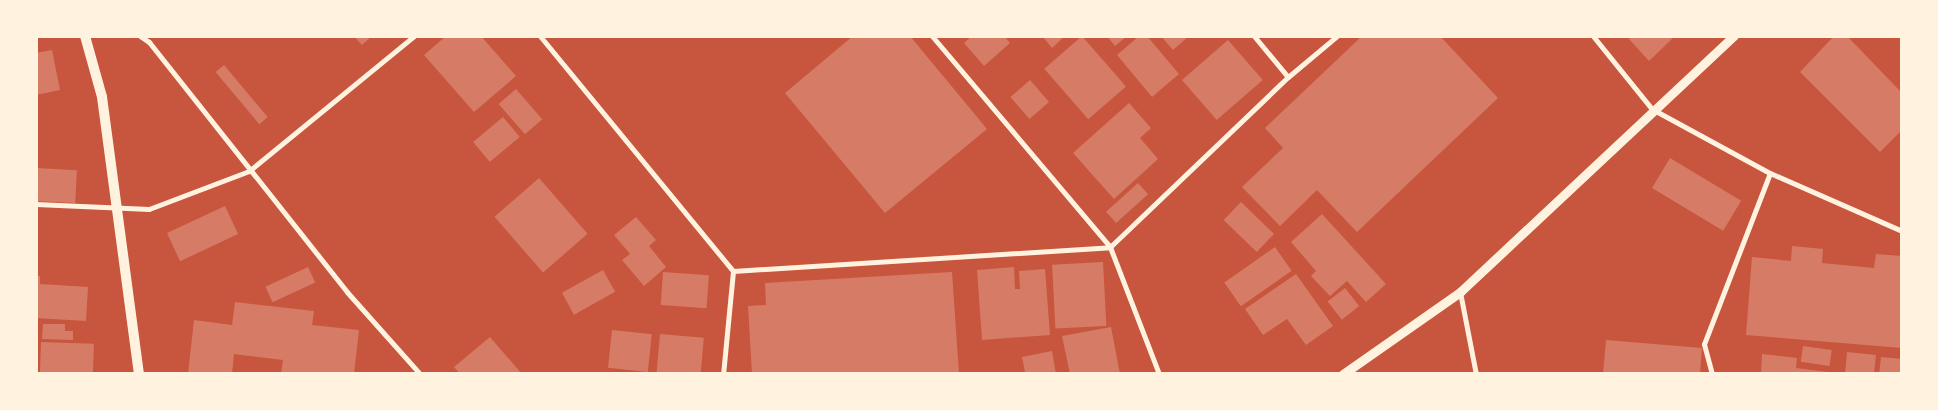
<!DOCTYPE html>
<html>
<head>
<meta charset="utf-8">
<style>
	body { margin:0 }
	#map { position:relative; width:1938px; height:410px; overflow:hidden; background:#c8553d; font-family:"Work Sans",sans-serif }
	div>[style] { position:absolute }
	.building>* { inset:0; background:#d67c66; transform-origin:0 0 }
	.minor>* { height:5px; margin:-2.5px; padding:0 2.5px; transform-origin:2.5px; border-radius:2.5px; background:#fff3e0 }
	.tertiary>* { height:9px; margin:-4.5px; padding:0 4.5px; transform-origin:4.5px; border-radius:4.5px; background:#fff3e0 }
	.secondary>* { height:10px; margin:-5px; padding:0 5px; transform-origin:5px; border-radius:5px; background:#fff3e0 }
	span { translate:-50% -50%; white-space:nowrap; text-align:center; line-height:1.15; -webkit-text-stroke:4px #fff3e0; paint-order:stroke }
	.frame { position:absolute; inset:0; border:38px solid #fff3e0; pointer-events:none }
</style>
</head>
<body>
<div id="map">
	<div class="building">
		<i style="clip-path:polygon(354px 36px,372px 36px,362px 45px)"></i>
		<i style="clip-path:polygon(446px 36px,481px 36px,516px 76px,474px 112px,424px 55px)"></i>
		<i style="clip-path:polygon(853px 36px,910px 36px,987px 129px,885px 213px,785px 93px)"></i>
		<i style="clip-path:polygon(972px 36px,1004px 36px,1010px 43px,984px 66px,964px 43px)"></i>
		<i style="clip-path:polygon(1042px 36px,1065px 36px,1052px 48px)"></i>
		<i style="left:1082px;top:36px;width:67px;height:50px;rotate:49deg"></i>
		<i style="clip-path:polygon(1107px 36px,1127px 36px,1115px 46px)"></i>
		<i style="clip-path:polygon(1139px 36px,1147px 36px,1179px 74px,1152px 97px,1117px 55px)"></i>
		<i style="clip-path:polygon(1161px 36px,1189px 36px,1173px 50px)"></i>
		<i style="clip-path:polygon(1362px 36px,1440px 36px,1498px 98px,1357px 232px,1317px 190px,1280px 226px,1242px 187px,1283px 148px,1265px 128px)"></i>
		<i style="clip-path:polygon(1632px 36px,1675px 36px,1649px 61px,1629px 39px)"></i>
		<i style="clip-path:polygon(1834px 36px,1847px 36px,1902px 93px,1902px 130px,1880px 152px,1800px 72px)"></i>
		<i style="left:1228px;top:40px;width:53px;height:61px;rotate:49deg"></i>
		<i style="clip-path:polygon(52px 50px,60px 90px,36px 95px,36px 53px)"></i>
		<i style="left:224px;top:65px;width:68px;height:11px;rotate:50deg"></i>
		<i style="left:1030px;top:80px;width:29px;height:26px;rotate:49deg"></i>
		<i style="left:516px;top:89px;width:40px;height:23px;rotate:49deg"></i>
		<i style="clip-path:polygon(1129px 103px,1151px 128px,1140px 138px,1158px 159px,1114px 199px,1073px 153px)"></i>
		<i style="left:503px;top:117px;width:26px;height:39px;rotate:50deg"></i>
		<i style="left:1670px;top:158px;width:83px;height:35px;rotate:31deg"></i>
		<i style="left:36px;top:168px;width:41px;height:33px;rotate:3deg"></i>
		<i style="left:539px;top:178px;width:74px;height:59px;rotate:49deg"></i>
		<i style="left:1138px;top:183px;width:15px;height:43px;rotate:48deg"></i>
		<i style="left:1241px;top:202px;width:46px;height:25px;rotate:44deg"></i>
		<i style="left:225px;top:206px;width:31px;height:64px;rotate:65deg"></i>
		<i style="clip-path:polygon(1322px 214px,1386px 284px,1366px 302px,1347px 281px,1330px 296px,1311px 276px,1316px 271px,1291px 242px)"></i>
		<i style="clip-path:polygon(636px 217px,656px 240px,649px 246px,666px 267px,644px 286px,622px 260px,630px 254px,614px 235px)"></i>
		<i style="clip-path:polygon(1792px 246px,1823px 249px,1822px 263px,1874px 268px,1876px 254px,1902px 256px,1902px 348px,1746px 335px,1752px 257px,1791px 261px)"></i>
		<i style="left:1275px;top:247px;width:29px;height:62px;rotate:55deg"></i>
		<i style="left:1103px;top:262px;width:64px;height:51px;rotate:87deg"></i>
		<i style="left:308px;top:267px;width:17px;height:47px;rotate:65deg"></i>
		<i style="clip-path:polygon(1014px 267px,1015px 289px,1020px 289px,1019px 271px,1045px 269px,1050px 335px,982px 340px,977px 270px)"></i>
		<i style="left:603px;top:270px;width:25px;height:47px;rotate:61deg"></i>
		<i style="left:663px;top:272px;width:46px;height:33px;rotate:4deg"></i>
		<i style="clip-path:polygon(952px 272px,959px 374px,752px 374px,748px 306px,766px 305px,765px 283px)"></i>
		<i style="clip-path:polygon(1296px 274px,1333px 326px,1306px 345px,1287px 319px,1263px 335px,1245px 309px)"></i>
		<i style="clip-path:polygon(36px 276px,40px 276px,40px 284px,88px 287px,86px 321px,36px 318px)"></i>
		<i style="left:1345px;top:288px;width:23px;height:22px;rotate:52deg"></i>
		<i style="clip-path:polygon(235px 302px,314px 311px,312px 325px,359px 330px,354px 374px,281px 374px,283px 360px,234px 354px,232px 374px,188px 374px,194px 320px,232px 325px)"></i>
		<i style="clip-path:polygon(43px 324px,65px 324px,65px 331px,73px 331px,73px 340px,42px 339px)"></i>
		<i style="clip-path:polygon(1111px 327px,1120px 374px,1070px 374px,1062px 336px)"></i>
		<i style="left:612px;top:330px;width:40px;height:38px;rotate:6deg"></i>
		<i style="left:660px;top:334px;width:44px;height:40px;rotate:5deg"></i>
		<i style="clip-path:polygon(490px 337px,522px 374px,460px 374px,454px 367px)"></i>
		<i style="clip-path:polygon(1606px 340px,1702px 348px,1700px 374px,1603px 374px)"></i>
		<i style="left:41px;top:342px;width:53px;height:32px;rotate:2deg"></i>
		<i style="left:1803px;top:346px;width:29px;height:16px;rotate:8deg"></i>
		<i style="clip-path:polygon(1052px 351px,1056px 374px,1018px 374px,1025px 372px,1022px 357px)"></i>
		<i style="clip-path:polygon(1847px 352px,1876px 355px,1874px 374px,1845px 374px)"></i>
		<i style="clip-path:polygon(1762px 354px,1797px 358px,1796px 368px,1844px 374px,1761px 374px)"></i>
		<i style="clip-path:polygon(1881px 357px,1902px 359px,1902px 374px,1879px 374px)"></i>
	</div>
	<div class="minor">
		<i style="left:140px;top:36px;width:11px;rotate:34deg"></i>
		<i style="left:149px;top:42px;width:319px;rotate:51.6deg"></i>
		<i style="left:347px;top:292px;width:110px;rotate:48.3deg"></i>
		<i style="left:540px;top:36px;width:304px;rotate:50.6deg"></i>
		<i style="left:733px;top:271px;width:103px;rotate:95.5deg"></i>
		<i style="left:932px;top:36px;width:276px;rotate:49.8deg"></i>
		<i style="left:1110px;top:247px;width:136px;rotate:68.9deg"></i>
		<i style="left:1254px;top:36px;width:53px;rotate:50.3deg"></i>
		<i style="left:1593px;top:36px;width:94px;rotate:51.1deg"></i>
		<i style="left:1652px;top:109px;width:134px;rotate:28.5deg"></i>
		<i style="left:1770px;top:173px;width:144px;rotate:23.7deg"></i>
		<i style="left:36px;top:204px;width:113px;rotate:2.5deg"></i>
		<i style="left:149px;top:209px;width:107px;rotate:-20.8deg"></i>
		<i style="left:249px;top:171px;width:213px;rotate:-39.3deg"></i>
		<i style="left:733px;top:271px;width:378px;rotate:-3.6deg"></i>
		<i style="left:1110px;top:247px;width:246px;rotate:-43.7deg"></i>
		<i style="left:1288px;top:77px;width:64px;rotate:-39.9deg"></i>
		<i style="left:1460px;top:292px;width:84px;rotate:79deg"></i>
		<i style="left:1712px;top:374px;width:31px;rotate:-105deg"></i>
		<i style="left:1704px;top:344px;width:183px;rotate:-68.9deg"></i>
	</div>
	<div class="tertiary">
		<i style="left:1343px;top:374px;width:143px;rotate:-35deg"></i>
		<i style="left:1460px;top:292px;width:375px;rotate:-43.1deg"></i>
	</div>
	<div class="secondary">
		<i style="left:85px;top:36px;width:63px;rotate:74.4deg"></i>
		<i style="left:102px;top:97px;width:279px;rotate:82.4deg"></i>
	</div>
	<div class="frame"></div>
</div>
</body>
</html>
